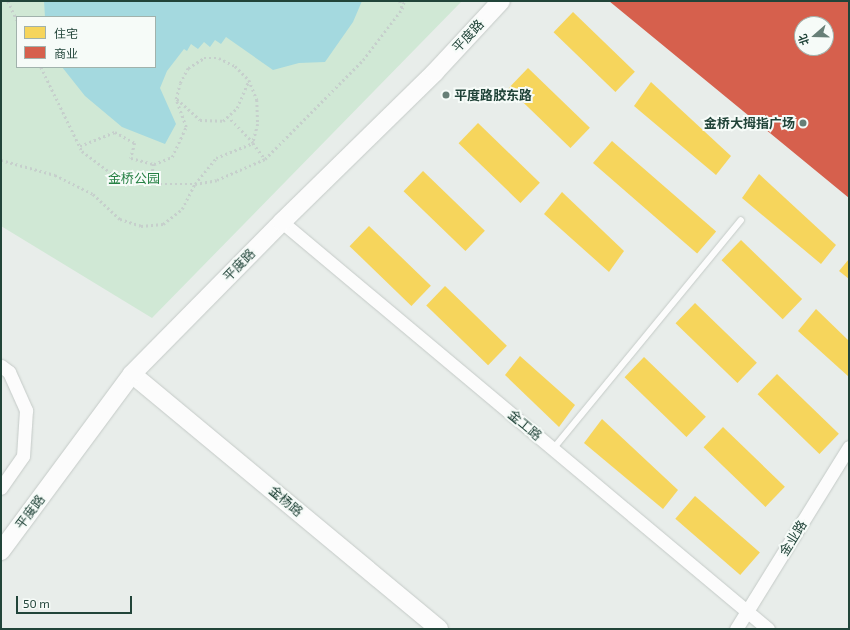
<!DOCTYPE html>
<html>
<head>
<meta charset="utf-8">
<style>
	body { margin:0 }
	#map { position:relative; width:850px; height:630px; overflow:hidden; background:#e8edea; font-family:"Exo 2","Noto Sans SC",sans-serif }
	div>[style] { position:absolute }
	.green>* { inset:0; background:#d0e8d5 }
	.water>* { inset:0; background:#a4d9df }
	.homes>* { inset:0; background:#f6d55c; transform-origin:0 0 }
	.shops>* { inset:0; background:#d6604d }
	.path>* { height:2.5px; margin-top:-1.25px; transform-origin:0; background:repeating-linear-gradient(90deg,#c6cfcc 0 2px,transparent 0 5px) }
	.roads { filter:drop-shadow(0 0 1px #c4cac7) drop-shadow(0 0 1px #c4cac7) }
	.lane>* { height:6px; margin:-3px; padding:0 3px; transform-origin:3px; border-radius:3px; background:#fcfcfc }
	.street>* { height:13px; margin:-6.5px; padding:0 6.5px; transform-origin:6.5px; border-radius:6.5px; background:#fcfcfc }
	.secondary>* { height:18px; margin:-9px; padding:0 9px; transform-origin:9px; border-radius:9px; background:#fcfcfc }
	.dots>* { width:11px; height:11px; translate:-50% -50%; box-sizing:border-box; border:2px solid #f6fbf8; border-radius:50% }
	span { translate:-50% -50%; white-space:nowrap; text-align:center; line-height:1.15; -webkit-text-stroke:4px #f6fbf8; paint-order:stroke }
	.street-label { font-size:13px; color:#214439 }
	.poi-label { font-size:13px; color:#214439; font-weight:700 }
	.left { translate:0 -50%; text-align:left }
	.right { translate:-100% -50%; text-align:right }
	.park-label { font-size:13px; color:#268144 }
	.frame { position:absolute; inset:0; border:2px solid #214439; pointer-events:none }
	.legend { position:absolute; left:16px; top:16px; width:140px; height:52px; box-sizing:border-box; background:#f6fbf8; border:1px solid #a1b2ac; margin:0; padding:5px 7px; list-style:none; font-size:12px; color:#214439 }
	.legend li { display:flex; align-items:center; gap:8px; height:20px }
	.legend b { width:20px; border:1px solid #a1b2ac }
	.north { position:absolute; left:794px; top:16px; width:40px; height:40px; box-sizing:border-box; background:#f6fbf8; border:1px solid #a1b2ac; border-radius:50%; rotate:250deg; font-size:11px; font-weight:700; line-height:16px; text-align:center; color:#214439 }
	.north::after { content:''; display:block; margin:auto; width:14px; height:18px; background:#677f77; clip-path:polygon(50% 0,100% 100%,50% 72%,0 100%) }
	.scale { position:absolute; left:16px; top:596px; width:116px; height:18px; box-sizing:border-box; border:2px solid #214439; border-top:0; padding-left:5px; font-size:12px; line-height:14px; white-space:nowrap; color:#214439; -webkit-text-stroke:3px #f6fbf8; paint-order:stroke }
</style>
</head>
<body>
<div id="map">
	<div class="green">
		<i style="clip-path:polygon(evenodd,1px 1px,462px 1px,152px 318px,1px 226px,1px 1px,17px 17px,155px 17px,155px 67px,17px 67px,17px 17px)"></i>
	</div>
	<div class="water">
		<i style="clip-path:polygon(44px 1px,362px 1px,353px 22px,325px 62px,299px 63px,273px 70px,226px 37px,221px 44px,215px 40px,210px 47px,204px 42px,198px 49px,191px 44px,187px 51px,184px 49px,167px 71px,160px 88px,176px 124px,165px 144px,122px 127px,85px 96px,62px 67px,155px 67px,155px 17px,45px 17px)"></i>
	</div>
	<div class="homes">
		<i style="left:573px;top:12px;width:86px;height:28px;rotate:44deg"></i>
		<i style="left:528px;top:68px;width:86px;height:28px;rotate:44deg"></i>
		<i style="clip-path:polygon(651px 82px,731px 156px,716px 175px,634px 106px)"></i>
		<i style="left:478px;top:123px;width:86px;height:28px;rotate:44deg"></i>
		<i style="left:612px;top:141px;width:138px;height:29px;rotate:41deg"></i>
		<i style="left:423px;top:171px;width:86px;height:28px;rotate:44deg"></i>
		<i style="clip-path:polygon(759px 174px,836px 245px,821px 264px,742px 198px)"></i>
		<i style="clip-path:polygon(562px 192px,624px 251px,609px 272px,544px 214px)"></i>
		<i style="left:369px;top:226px;width:86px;height:28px;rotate:44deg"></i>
		<i style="left:741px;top:240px;width:85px;height:28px;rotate:44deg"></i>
		<i style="clip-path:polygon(849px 259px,849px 279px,839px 271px)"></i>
		<i style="left:445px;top:286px;width:86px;height:27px;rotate:44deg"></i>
		<i style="left:695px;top:303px;width:86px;height:28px;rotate:44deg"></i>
		<i style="clip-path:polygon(816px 309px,849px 341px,849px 377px,798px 331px)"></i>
		<i style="clip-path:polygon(520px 356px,575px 405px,559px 427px,505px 375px)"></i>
		<i style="left:644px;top:357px;width:86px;height:28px;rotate:44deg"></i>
		<i style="left:777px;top:374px;width:86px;height:28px;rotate:44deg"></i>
		<i style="clip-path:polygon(602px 419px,678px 490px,663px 509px,584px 443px)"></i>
		<i style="left:723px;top:427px;width:86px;height:28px;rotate:44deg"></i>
		<i style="left:695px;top:496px;width:86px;height:30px;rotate:41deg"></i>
	</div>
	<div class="shops">
		<i style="clip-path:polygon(evenodd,609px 1px,849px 1px,849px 198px,609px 1px,802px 24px,826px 24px,826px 48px,802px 48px,802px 24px)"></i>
	</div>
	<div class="path">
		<i style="left:8px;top:1px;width:21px;rotate:65deg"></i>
		<i style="left:400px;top:1px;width:7px;rotate:74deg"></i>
		<i style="left:41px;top:67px;width:93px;rotate:64deg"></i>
		<i style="left:82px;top:151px;width:36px;rotate:37deg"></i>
		<i style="left:111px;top:173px;width:41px;rotate:15.8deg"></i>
		<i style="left:150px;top:184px;width:45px"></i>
		<i style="left:195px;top:184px;width:22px;rotate:-10deg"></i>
		<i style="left:217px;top:180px;width:52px;rotate:-23.6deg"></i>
		<i style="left:265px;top:159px;width:139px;rotate:-45.3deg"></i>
		<i style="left:363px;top:60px;width:64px;rotate:-52.6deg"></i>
		<i style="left:402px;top:9px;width:8px;rotate:-76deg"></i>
		<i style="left:177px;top:99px;width:31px;rotate:42deg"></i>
		<i style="left:200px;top:120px;width:23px;rotate:2deg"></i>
		<i style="left:223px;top:121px;width:19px;rotate:-43deg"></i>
		<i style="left:237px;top:108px;width:30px;rotate:-67deg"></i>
		<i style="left:80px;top:146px;width:38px;rotate:-22deg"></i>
		<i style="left:115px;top:132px;width:23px;rotate:29deg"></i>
		<i style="left:135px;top:143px;width:16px;rotate:105deg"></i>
		<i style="left:131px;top:158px;width:24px;rotate:15deg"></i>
		<i style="left:154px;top:164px;width:20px;rotate:101deg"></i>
		<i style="left:1px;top:160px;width:56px;rotate:15.5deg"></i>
		<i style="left:55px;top:175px;width:42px;rotate:26.6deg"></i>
		<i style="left:93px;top:194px;width:37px;rotate:43deg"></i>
		<i style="left:120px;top:219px;width:22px;rotate:18deg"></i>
		<i style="left:141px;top:226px;width:22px;rotate:-5deg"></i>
		<i style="left:163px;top:224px;width:24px;rotate:-38deg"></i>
		<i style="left:182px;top:209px;width:28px;rotate:-63deg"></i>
		<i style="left:195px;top:184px;width:33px;rotate:-51deg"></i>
		<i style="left:216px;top:158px;width:40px;rotate:-22deg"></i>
		<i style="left:253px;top:143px;width:36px;rotate:-134deg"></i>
		<i style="left:154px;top:164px;width:19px;rotate:-21deg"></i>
		<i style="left:172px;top:157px;width:33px;rotate:-65deg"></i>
		<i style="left:186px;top:127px;width:30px;rotate:-110deg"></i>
		<i style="left:176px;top:99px;width:16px;rotate:-76deg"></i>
		<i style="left:180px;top:83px;width:17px;rotate:-62deg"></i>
		<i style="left:188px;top:68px;width:19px;rotate:-32deg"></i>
		<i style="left:204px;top:58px;width:15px"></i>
		<i style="left:219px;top:58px;width:18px;rotate:27deg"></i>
		<i style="left:235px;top:66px;width:20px;rotate:45deg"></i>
		<i style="left:249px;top:80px;width:22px;rotate:68deg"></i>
		<i style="left:257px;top:100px;width:24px;rotate:88deg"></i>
		<i style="left:258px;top:124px;width:20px;rotate:105deg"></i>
		<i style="left:253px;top:143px;width:20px;rotate:53deg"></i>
	</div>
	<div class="roads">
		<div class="lane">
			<i style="left:553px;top:449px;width:296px;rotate:-50.6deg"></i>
		</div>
		<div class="street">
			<i style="left:282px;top:222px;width:634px;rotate:39.94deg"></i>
			<i style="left:1px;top:366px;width:10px;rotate:37deg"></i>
			<i style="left:9px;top:372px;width:42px;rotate:65.9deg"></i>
			<i style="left:26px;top:410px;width:46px;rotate:93.7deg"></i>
			<i style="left:23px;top:456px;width:39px;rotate:125deg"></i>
			<i style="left:736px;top:629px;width:214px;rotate:-58.2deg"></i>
		</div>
		<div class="secondary">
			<i style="left:132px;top:374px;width:399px;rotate:39.7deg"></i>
			<i style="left:1px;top:551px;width:220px;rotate:-53.5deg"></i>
			<i style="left:132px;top:374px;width:214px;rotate:-45.4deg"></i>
			<i style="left:282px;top:222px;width:214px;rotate:-44.4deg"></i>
			<i style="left:435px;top:72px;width:97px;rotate:-47.1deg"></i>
		</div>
	</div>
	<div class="dots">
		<i style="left:446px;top:95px;background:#677f77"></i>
		<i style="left:803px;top:123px;background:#677f77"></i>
	</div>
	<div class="street-label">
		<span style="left:468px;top:36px;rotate:-47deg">平度路</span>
		<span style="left:239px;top:265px;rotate:-46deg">平度路</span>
		<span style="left:525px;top:425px;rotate:40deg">金工路</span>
		<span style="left:286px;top:501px;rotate:40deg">金杨路</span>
		<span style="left:30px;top:512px;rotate:-53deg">平度路</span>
		<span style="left:793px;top:538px;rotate:-58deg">金业路</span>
	</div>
	<div class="poi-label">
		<span class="left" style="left:454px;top:95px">平度路胶东路</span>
		<span class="right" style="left:795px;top:123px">金桥大拇指广场</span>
	</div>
	<div class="park-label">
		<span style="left:134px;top:178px">金桥公园</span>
	</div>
	<div class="frame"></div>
	<ul class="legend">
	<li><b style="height:11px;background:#f6d55c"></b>住宅</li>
	<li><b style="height:11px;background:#d6604d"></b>商业</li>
	</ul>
	<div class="north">北</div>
	<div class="scale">50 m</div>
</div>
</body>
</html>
